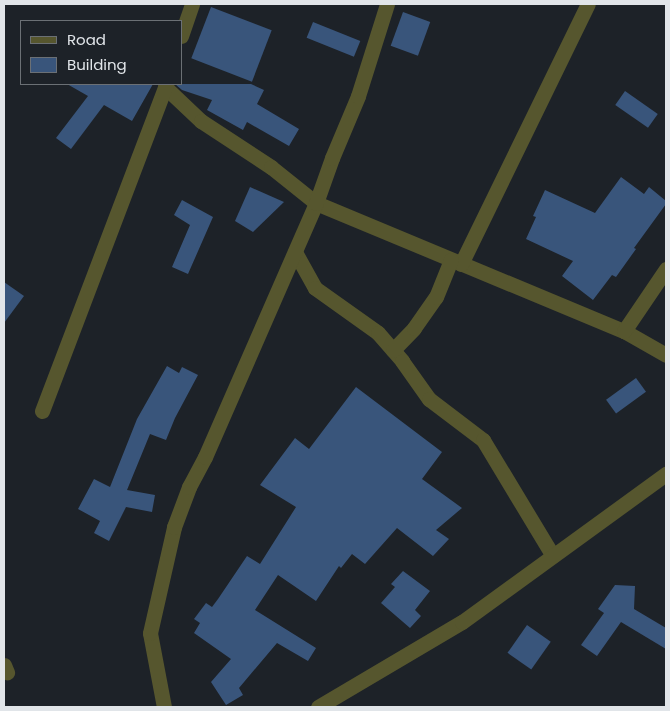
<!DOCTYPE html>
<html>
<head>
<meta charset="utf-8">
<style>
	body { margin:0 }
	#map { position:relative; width:670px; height:711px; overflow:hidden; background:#1d2228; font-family:Poppins,sans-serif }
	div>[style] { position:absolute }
	.building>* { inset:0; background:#39557b; transform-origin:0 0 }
	.street>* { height:15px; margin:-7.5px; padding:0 7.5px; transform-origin:7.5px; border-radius:7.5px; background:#56562e }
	span { translate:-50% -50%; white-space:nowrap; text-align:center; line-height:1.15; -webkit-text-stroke:4px #1d2228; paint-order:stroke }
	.frame { position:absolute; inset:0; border:5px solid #e1e5e9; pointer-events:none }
	.legend { position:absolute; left:20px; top:20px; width:162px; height:65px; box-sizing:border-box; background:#1d2228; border:1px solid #6b7075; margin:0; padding:6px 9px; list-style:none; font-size:15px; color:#e1e5e9 }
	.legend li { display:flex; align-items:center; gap:10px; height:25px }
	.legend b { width:25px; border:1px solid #6b7075 }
</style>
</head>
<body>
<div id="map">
	<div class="building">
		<i style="left:211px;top:7px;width:65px;height:55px;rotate:21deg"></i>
		<i style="left:403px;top:12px;width:29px;height:36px;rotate:20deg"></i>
		<i style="left:313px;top:22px;width:51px;height:17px;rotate:22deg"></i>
		<i style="clip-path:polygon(67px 84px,153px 84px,132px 121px,104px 105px,71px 149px,56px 138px,88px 96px)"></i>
		<i style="clip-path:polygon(175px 84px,251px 84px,264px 90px,257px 104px,299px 129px,289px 146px,247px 122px,243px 130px,207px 110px,212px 100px,182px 90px)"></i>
		<i style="left:625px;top:91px;width:40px;height:17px;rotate:35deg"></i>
		<i style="clip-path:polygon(621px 177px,644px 194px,649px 187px,666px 201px,666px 204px,634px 248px,636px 249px,616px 277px,612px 275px,593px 300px,562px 276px,573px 261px,526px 239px,536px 217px,533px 216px,545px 190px,595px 213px)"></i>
		<i style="clip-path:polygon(250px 187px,284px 202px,253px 232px,235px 221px)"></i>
		<i style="clip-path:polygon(182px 200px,213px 217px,188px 274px,172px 267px,190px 225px,174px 215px)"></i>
		<i style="clip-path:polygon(4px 282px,24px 296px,4px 323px)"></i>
		<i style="clip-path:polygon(167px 366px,179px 373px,182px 367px,198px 375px,175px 418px,166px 440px,150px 434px,127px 490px,155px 495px,152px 512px,126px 507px,109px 541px,94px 533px,100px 521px,78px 509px,94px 479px,110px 487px,137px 419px)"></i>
		<i style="left:636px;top:378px;width:17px;height:37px;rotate:54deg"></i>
		<i style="clip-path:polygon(356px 387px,442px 452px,422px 479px,462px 508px,436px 530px,449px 539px,433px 556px,397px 528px,365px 564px,352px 554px,341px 568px,339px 566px,316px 601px,278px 575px,255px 610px,316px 648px,308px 661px,277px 643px,239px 688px,243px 695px,226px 705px,211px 682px,231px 659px,194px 633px,200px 623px,194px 619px,206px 603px,212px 607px,218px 599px,247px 556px,260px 564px,296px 507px,260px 485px,295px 438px,309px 449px)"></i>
		<i style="clip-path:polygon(403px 571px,430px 591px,415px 610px,421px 616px,410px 628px,381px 603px,395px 587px,391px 584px)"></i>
		<i style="clip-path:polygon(615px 585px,635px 586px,634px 609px,666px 628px,666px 649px,621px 622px,597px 656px,581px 645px,604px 613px,598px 609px)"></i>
		<i style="left:527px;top:625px;width:29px;height:34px;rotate:35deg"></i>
	</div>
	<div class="street">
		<i style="left:181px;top:36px;width:34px;rotate:-71deg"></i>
		<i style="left:165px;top:87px;width:50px;rotate:43.4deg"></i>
		<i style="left:201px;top:121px;width:84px;rotate:33.3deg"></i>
		<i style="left:271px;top:167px;width:58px;rotate:38.7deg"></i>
		<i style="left:316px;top:203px;width:334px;rotate:22.6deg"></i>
		<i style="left:624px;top:331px;width:48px;rotate:29.7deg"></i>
		<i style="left:295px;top:252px;width:41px;rotate:60.9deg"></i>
		<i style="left:315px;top:288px;width:77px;rotate:35.5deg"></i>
		<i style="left:378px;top:333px;width:37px;rotate:49deg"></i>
		<i style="left:402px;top:361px;width:47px;rotate:54.6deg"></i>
		<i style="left:429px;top:399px;width:68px;rotate:37.2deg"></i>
		<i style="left:483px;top:440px;width:135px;rotate:58.9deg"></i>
		<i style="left:461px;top:264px;width:289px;rotate:-64deg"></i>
		<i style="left:624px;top:331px;width:75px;rotate:-55.9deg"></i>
		<i style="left:393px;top:350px;width:30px;rotate:-46deg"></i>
		<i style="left:414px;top:328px;width:38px;rotate:-55deg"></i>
		<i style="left:436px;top:297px;width:40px;rotate:-68deg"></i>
		<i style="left:42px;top:411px;width:350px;rotate:-69.2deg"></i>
		<i style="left:4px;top:665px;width:8px;rotate:67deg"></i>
		<i style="left:164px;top:707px;width:75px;rotate:-100.7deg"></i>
		<i style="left:150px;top:633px;width:109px;rotate:-77.2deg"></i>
		<i style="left:174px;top:527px;width:43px;rotate:-69.4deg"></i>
		<i style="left:189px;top:487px;width:34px;rotate:-62deg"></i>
		<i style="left:205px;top:457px;width:277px;rotate:-66.4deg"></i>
		<i style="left:316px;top:203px;width:48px;rotate:-70.4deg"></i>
		<i style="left:332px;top:158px;width:67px;rotate:-67.2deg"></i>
		<i style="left:358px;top:96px;width:96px;rotate:-72.5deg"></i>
		<i style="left:318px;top:707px;width:167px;rotate:-30.6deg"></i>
		<i style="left:462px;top:622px;width:252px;rotate:-36deg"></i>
	</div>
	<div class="frame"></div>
	<ul class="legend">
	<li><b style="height:6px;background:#56562e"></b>Road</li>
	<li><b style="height:14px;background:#39557b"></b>Building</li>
	</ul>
</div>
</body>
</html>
